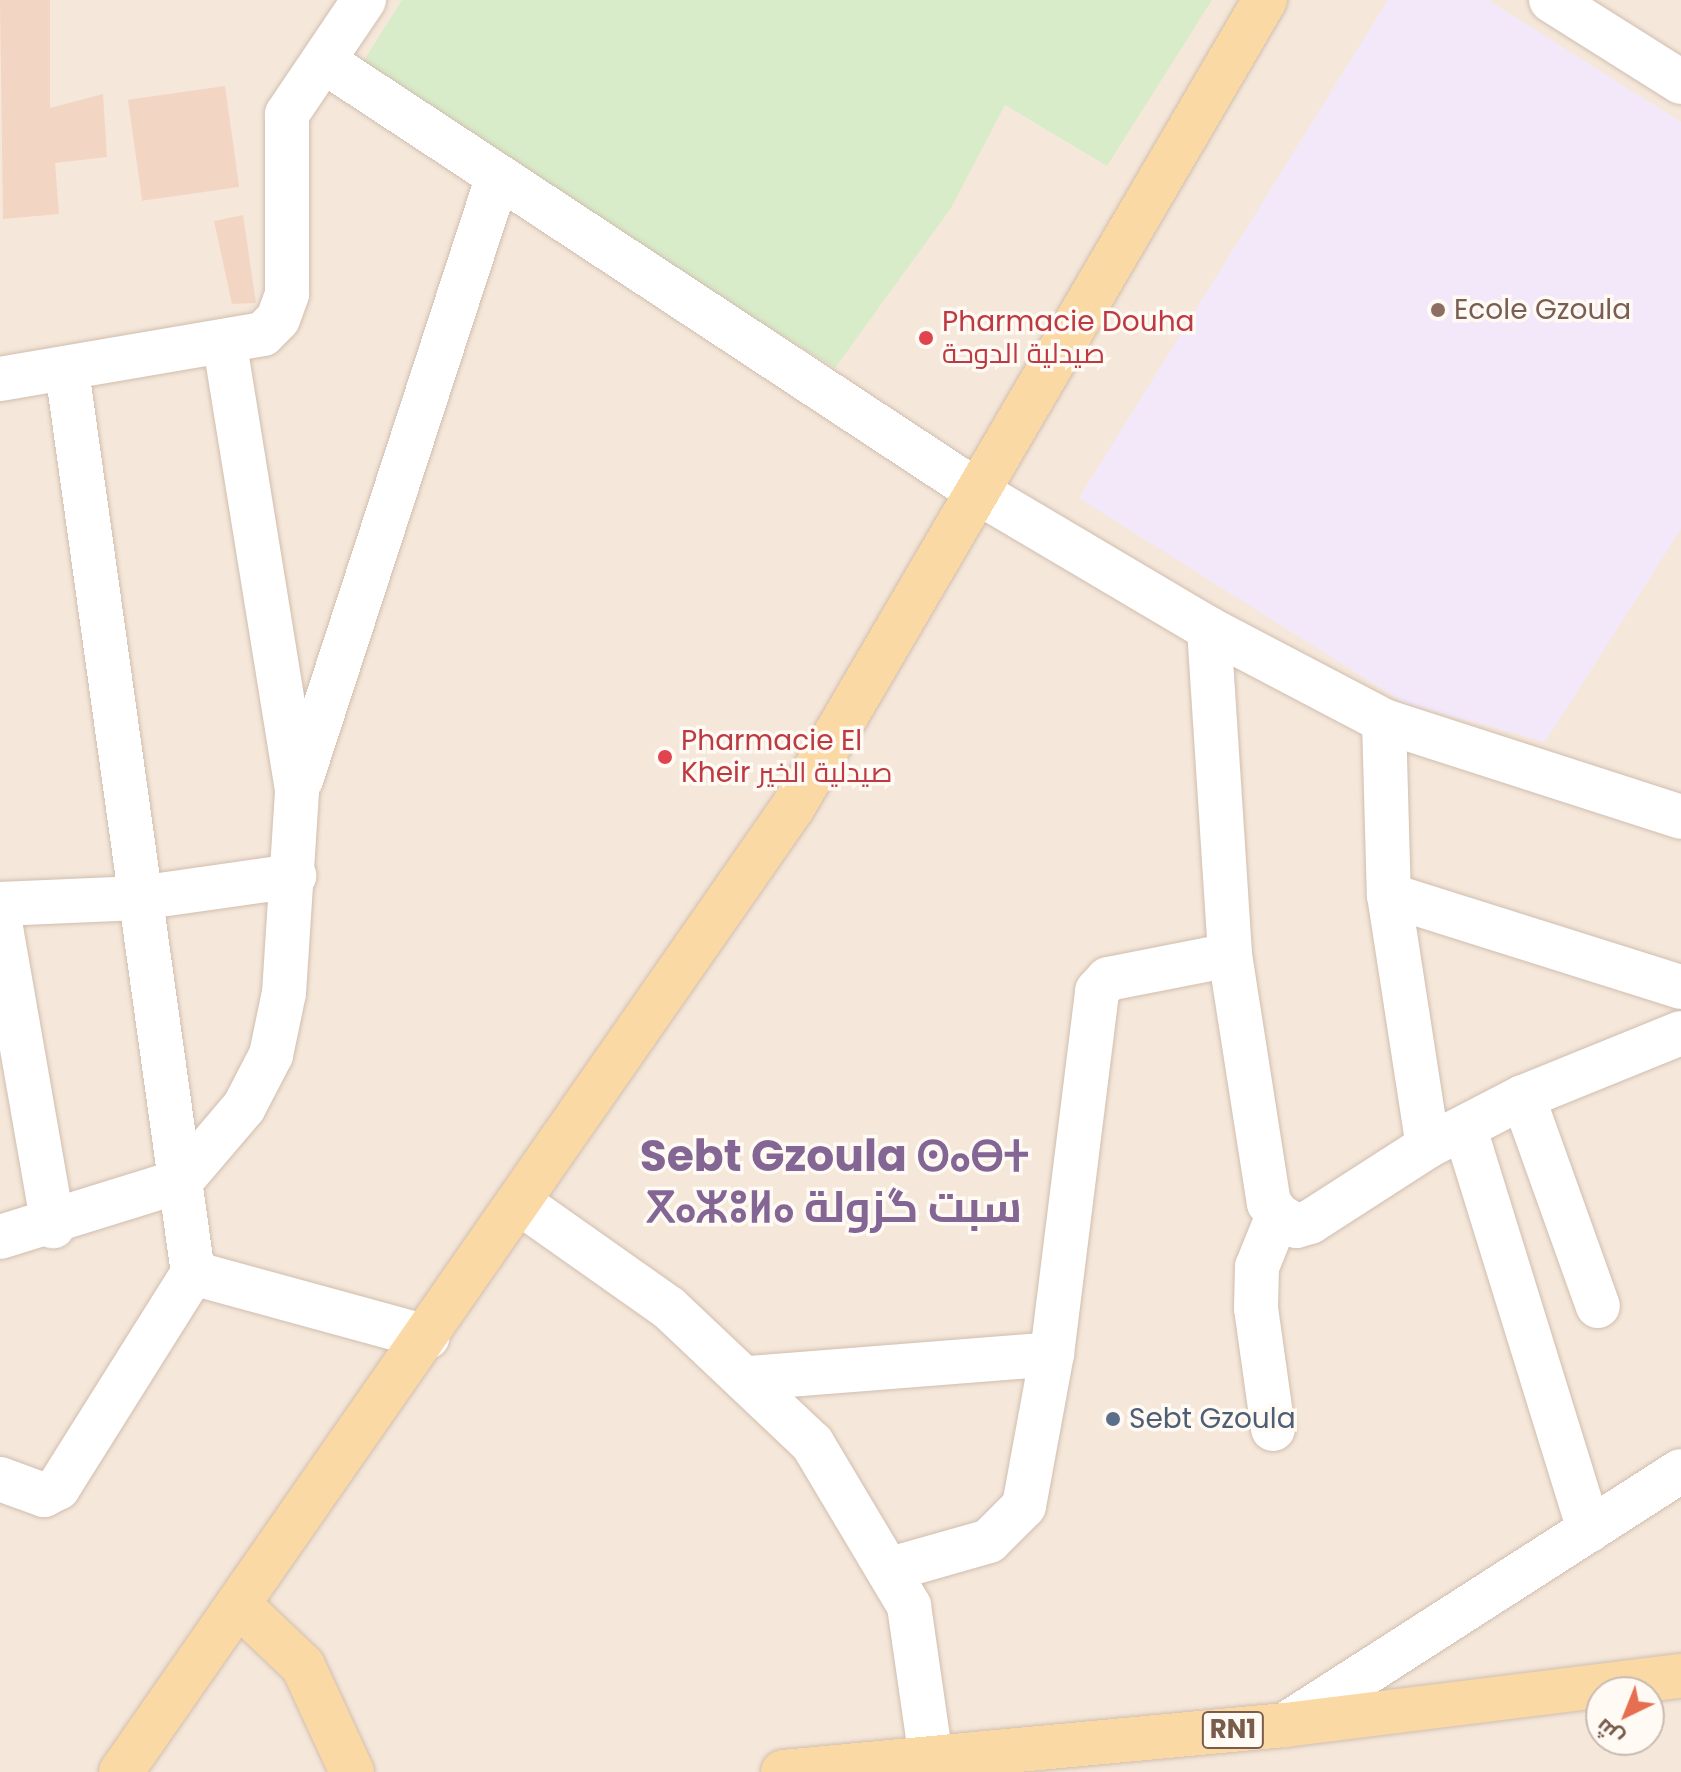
<!DOCTYPE html>
<html>
<head>
<meta charset="utf-8">
<style>
	body { margin:0 }
	#map { position:relative; width:1681px; height:1772px; overflow:hidden; background:#fdf6ec; font-family:Poppins,Cairo,"Noto Sans Tifinagh",sans-serif }
	div>[style] { position:absolute }
	.residential>* { inset:0; background:#f5e8da }
	.education>* { inset:0; background:#f3e8fa }
	.green>* { inset:0; background:#d8ecc9 }
	.building>* { inset:0; background:#f3d5c3; transform-origin:0 0 }
	.roads { filter:drop-shadow(0 0 2px #d1beb0) drop-shadow(0 0 2px #d1beb0) }
	.minor>* { height:44px; margin:-22px; padding:0 22px; transform-origin:22px; border-radius:22px; background:#fff }
	.major>* { height:44px; margin:-22px; padding:0 22px; transform-origin:22px; border-radius:22px; background:#fbd9a5 }
	.dots>* { width:22px; height:22px; translate:-50% -50%; box-sizing:border-box; border:4px solid #fffaf3; border-radius:50% }
	span { translate:-50% -50%; white-space:nowrap; text-align:center; line-height:1.15; -webkit-text-stroke:7px #fffaf3; paint-order:stroke }
	.shield-label span { padding:2px 6px; background:#fffaf3; border:2px solid; border-radius:6px; -webkit-text-stroke-width:0 }
	.shield-label { font-size:26px; color:#7a5c4d; font-weight:700 }
	.education-label { font-size:28px; color:#785e54 }
	.left { translate:0 -50%; text-align:left }
	.health-label { font-size:28px; color:#be3a42 }
	.service-label { font-size:28px; color:#4e5e75 }
	.town-label { font-size:44px; color:#846695; font-weight:700 }
	.north { position:absolute; left:1585px; top:1676px; width:80px; height:80px; box-sizing:border-box; background:#fffaf3; border:2px solid #cabbb1; border-radius:50%; rotate:223deg; font-size:22px; font-weight:700; line-height:32px; text-align:center; color:#7a5c4d }
	.north::after { content:''; display:block; margin:auto; width:28px; height:36px; background:#e76f51; clip-path:polygon(50% 0,100% 100%,50% 72%,0 100%) }
</style>
</head>
<body>
<div id="map">
	<div class="residential">
		<i style="clip-path:polygon(evenodd,0 0,1681px 0,1681px 1772px,0 1772px,0 0,1601px 1692px,1649px 1692px,1649px 1740px,1601px 1740px,1601px 1692px)"></i>
	</div>
	<div class="education">
		<i style="clip-path:polygon(1388px 0,1488px 0,1681px 122px,1681px 529px,1545px 742px,1404px 703px,1079px 498px)"></i>
	</div>
	<div class="green">
		<i style="clip-path:polygon(402px 0,1212px 0,1107px 166px,1005px 105px,951px 208px,835px 368px,356px 73px)"></i>
	</div>
	<div class="building">
		<i style="clip-path:polygon(0 0,50px 0,50px 108px,103px 94px,107px 157px,55px 163px,59px 214px,3px 219px)"></i>
		<i style="left:225px;top:86px;width:102px;height:98px;rotate:82deg"></i>
		<i style="clip-path:polygon(243px 215px,256px 303px,232px 304px,214px 221px)"></i>
	</div>
	<div class="roads">
		<div class="minor">
			<i style="left:1551px;top:0;width:154px;rotate:32.2deg"></i>
			<i style="left:325px;top:62px;width:785px;rotate:33.37deg"></i>
			<i style="left:981px;top:494px;width:265px;rotate:30.6deg"></i>
			<i style="left:1209px;top:629px;width:198px;rotate:27.7deg"></i>
			<i style="left:1384px;top:721px;width:312px;rotate:17.9deg"></i>
			<i style="left:67px;top:370px;width:912px;rotate:82.06deg"></i>
			<i style="left:0;top:379px;width:267px;rotate:-9.7deg"></i>
			<i style="left:263px;top:334px;width:21px;rotate:-45deg"></i>
			<i style="left:278px;top:319px;width:27px;rotate:-70deg"></i>
			<i style="left:287px;top:294px;width:180px;rotate:-90deg"></i>
			<i style="left:287px;top:114px;width:138px;rotate:-56deg"></i>
			<i style="left:1209px;top:629px;width:327px;rotate:86.3deg"></i>
			<i style="left:1230px;top:955px;width:251px;rotate:81.1deg"></i>
			<i style="left:1269px;top:1203px;width:15px;rotate:53deg"></i>
			<i style="left:1278px;top:1215px;width:21px;rotate:31deg"></i>
			<i style="left:1296px;top:1226px;width:15px;rotate:-16deg"></i>
			<i style="left:1310px;top:1222px;width:140px;rotate:-32.8deg"></i>
			<i style="left:1428px;top:1146px;width:107px;rotate:-27.3deg"></i>
			<i style="left:1523px;top:1097px;width:170px;rotate:-22.1deg"></i>
			<i style="left:1384px;top:721px;width:174px;rotate:88.4deg"></i>
			<i style="left:1389px;top:895px;width:254px;rotate:81.2deg"></i>
			<i style="left:301px;top:780px;width:635px;rotate:-71.94deg"></i>
			<i style="left:1389px;top:895px;width:306px;rotate:17.5deg"></i>
			<i style="left:0;top:904px;width:139px;rotate:-2.5deg"></i>
			<i style="left:139px;top:898px;width:157px;rotate:-8.1deg"></i>
			<i style="left:0;top:922px;width:309px;rotate:80.1deg"></i>
			<i style="left:1523px;top:1097px;width:222px;rotate:70.3deg"></i>
			<i style="left:1465px;top:1129px;width:420px;rotate:72.8deg"></i>
			<i style="left:520px;top:1203px;width:182px;rotate:35.2deg"></i>
			<i style="left:669px;top:1308px;width:197px;rotate:43.4deg"></i>
			<i style="left:812px;top:1443px;width:190px;rotate:59.2deg"></i>
			<i style="left:909px;top:1606px;width:154px;rotate:81.8deg"></i>
			<i style="left:0;top:1237px;width:189px;rotate:-17.2deg"></i>
			<i style="left:181px;top:1181px;width:97px;rotate:-49.6deg"></i>
			<i style="left:244px;top:1107px;width:59px;rotate:-62.6deg"></i>
			<i style="left:271px;top:1055px;width:63px;rotate:-78.2deg"></i>
			<i style="left:284px;top:993px;width:203px;rotate:-86.3deg"></i>
			<i style="left:297px;top:790px;width:455px;rotate:-99.2deg"></i>
			<i style="left:750px;top:1378px;width:303px;rotate:-4.5deg"></i>
			<i style="left:1273px;top:1429px;width:122px;rotate:-98deg"></i>
			<i style="left:1256px;top:1308px;width:41px;rotate:-88.6deg"></i>
			<i style="left:1257px;top:1267px;width:56px;rotate:-68deg"></i>
			<i style="left:0;top:1479px;width:47px;rotate:20deg"></i>
			<i style="left:44px;top:1495px;width:16px;rotate:-27deg"></i>
			<i style="left:58px;top:1488px;width:254px;rotate:-57.9deg"></i>
			<i style="left:193px;top:1273px;width:243px;rotate:15.3deg"></i>
			<i style="left:891px;top:1569px;width:102px;rotate:-15.9deg"></i>
			<i style="left:989px;top:1541px;width:49px;rotate:-45deg"></i>
			<i style="left:1024px;top:1506px;width:155px;rotate:-79.6deg"></i>
			<i style="left:1052px;top:1354px;width:366px;rotate:-82.9deg"></i>
			<i style="left:1097px;top:991px;width:16px;rotate:-47deg"></i>
			<i style="left:1108px;top:979px;width:124px;rotate:-11.1deg"></i>
			<i style="left:1285px;top:1725px;width:470px;rotate:-32.7deg"></i>
		</div>
		<div class="major">
			<i style="left:240px;top:1606px;width:87px;rotate:43.6deg"></i>
			<i style="left:303px;top:1666px;width:117px;rotate:65.2deg"></i>
			<i style="left:121px;top:1772px;width:1176px;rotate:-55.15deg"></i>
			<i style="left:793px;top:807px;width:935px;rotate:-59.68deg"></i>
			<i style="left:783px;top:1772px;width:504px;rotate:-5.35deg"></i>
			<i style="left:1285px;top:1725px;width:399px;rotate:-7.1deg"></i>
		</div>
	</div>
	<div class="dots">
		<i style="left:1438px;top:310px;background:#8d6e63"></i>
		<i style="left:926px;top:338px;background:#e0444e"></i>
		<i style="left:665px;top:757px;background:#e0444e"></i>
		<i style="left:1113px;top:1419px;background:#5c6f8a"></i>
	</div>
	<div class="shield-label">
		<span style="left:1233px;top:1730px">RN1</span>
	</div>
	<div class="education-label">
		<span class="left" style="left:1454px;top:310px">Ecole Gzoula</span>
	</div>
	<div class="health-label">
		<span class="left" style="left:942px;top:338px">Pharmacie Douha<br>صيدلية الدوحة</span>
		<span class="left" style="left:681px;top:757px">Pharmacie El<br>Kheir صيدلية الخير</span>
	</div>
	<div class="service-label">
		<span class="left" style="left:1129px;top:1419px">Sebt Gzoula</span>
	</div>
	<div class="town-label">
		<span style="left:834px;top:1182px">Sebt Gzoula ⵙⴰⴱⵜ<br>ⴳⴰⵣⵓⵍⴰ سبت گزولة</span>
	</div>
	<div class="north">ش</div>
</div>
</body>
</html>
